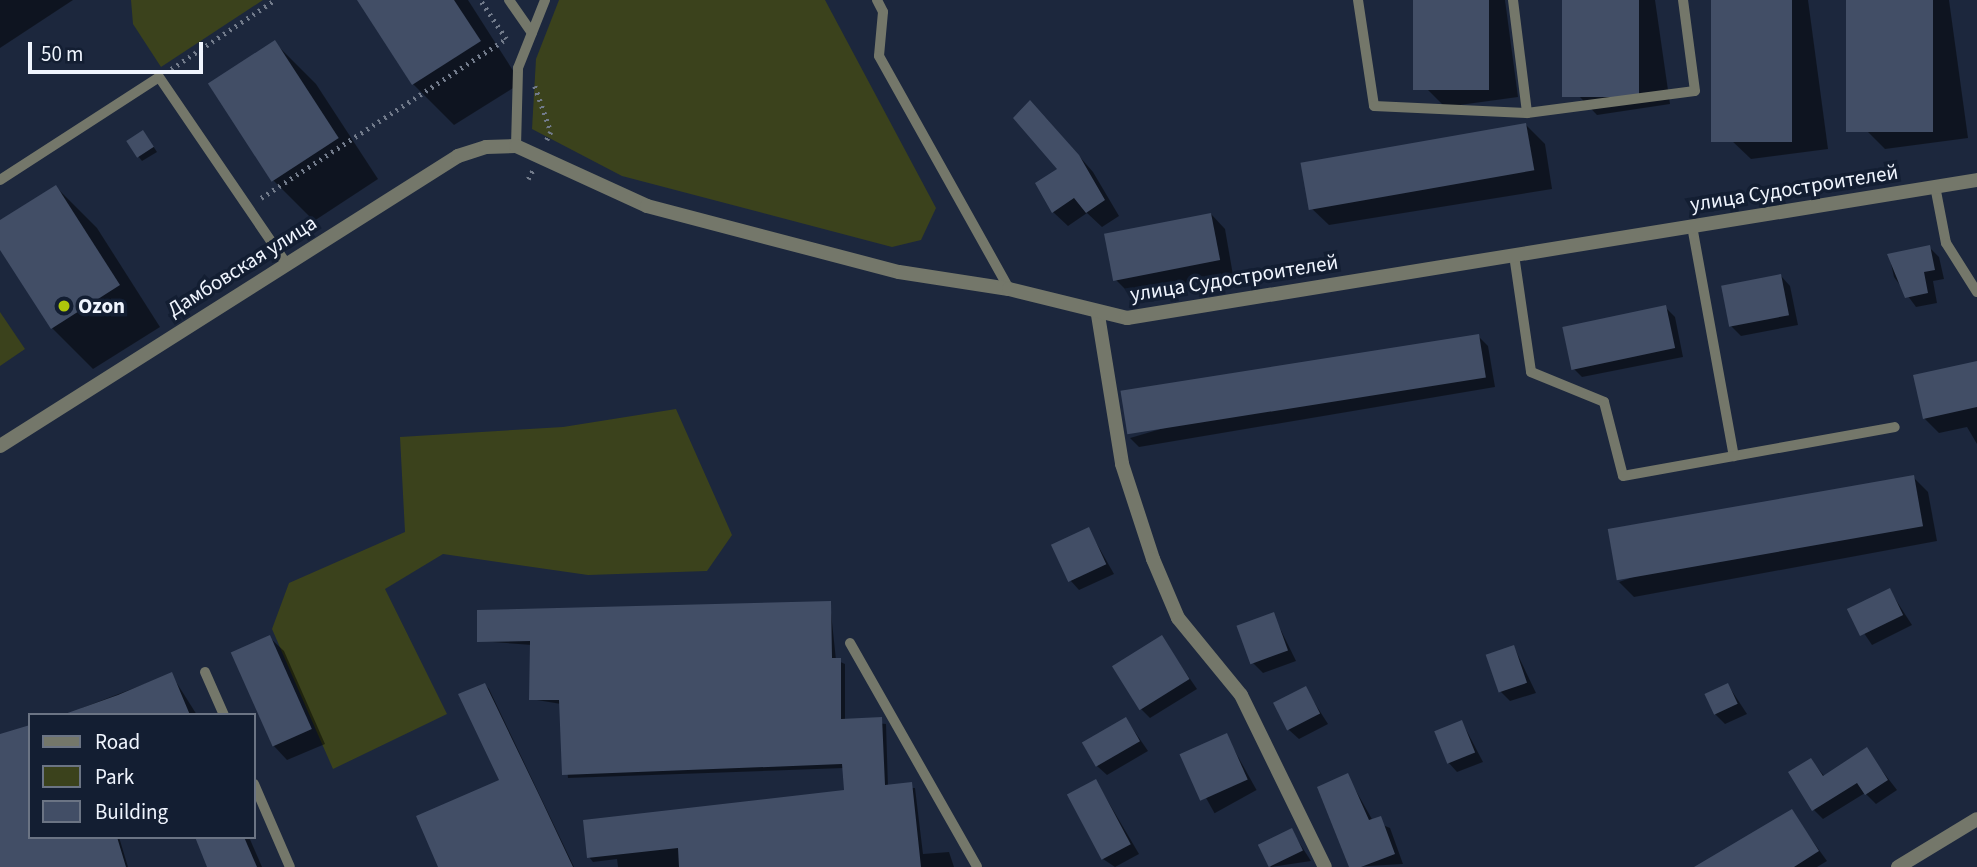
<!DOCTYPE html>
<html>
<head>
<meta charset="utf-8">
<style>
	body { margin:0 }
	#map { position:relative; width:1977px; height:867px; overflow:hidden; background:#1c273d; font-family:"Source Sans 3",sans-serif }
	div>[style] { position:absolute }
	.green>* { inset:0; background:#3b421c }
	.shadow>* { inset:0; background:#0007; transform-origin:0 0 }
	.building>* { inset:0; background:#424e66; transform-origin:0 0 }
	.path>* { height:4.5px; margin-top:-2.25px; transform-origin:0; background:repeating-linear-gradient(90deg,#727b8b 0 2px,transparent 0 7px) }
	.service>* { height:10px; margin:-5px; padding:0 5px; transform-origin:5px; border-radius:5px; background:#74776a }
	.minor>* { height:14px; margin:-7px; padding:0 7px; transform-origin:7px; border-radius:7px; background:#74776a }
	.dots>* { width:19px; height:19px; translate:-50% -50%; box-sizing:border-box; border:4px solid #131e32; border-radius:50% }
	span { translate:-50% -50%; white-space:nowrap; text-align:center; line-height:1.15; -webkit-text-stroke:7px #131e32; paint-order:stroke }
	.street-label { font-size:21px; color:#f0f5fe }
	.poi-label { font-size:21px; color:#f0f5fe; font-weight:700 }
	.left { translate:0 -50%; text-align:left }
	.legend { position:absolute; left:28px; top:713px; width:228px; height:126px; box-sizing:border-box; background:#131e32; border:2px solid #6b7484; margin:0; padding:9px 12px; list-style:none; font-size:21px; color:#f0f5fe }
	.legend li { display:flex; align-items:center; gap:14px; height:35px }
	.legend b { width:35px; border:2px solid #6b7484 }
	.scale { position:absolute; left:28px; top:42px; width:175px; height:32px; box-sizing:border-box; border:4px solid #f0f5fe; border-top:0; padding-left:9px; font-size:21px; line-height:24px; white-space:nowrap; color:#f0f5fe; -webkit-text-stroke:5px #131e32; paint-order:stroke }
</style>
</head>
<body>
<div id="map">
	<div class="green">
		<i style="clip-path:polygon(131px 0,263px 0,161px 67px,133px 24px)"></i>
		<i style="clip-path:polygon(559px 0,825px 0,936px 208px,921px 240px,892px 247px,622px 176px,532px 129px,536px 59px)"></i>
		<i style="clip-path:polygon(0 312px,25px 349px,0 366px)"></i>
		<i style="clip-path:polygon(676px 409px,732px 535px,707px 571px,588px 575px,443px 554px,385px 589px,447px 714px,333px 769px,272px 629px,289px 583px,405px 532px,400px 437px,563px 427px)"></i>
	</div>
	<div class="shadow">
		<i style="clip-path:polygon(0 0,73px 0,0 48px)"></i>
		<i style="clip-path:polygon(359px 0,468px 0,521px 83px,454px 125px,413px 84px)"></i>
		<i style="clip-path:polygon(1414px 0,1505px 0,1518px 97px,1445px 107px,1426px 88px)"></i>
		<i style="clip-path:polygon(1564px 0,1655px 0,1670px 104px,1597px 115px,1578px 95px)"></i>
		<i style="clip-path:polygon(1713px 0,1808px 0,1828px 149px,1751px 159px,1731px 140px)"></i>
		<i style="clip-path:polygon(1848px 0,1949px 0,1968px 138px,1885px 149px,1866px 130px)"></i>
		<i style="clip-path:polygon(275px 43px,316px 84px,378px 179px,314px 221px,273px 180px)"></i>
		<i style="clip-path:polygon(1045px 117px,1093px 172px,1119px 216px,1102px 227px,1087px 213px,1068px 226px,1053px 212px,1059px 169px)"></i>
		<i style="clip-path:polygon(1526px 125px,1545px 144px,1552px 189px,1329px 225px,1309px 206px)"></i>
		<i style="clip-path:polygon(147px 137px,157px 152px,142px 161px,138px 156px)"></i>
		<i style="clip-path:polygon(56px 187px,97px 228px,160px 327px,93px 369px,52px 328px,0 247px,0 223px)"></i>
		<i style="clip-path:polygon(1211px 214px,1225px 229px,1233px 275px,1129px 293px,1114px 278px)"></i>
		<i style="clip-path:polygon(1929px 247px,1939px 257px,1944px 279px,1933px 281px,1937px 303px,1916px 307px,1894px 277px,1889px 255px)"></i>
		<i style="clip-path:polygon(1781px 276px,1790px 286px,1798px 325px,1741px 336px,1731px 326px)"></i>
		<i style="clip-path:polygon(1665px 307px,1675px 317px,1683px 357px,1582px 377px,1573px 368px)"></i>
		<i style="clip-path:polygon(1478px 336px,1488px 346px,1495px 387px,1139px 447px,1130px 438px)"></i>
		<i style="clip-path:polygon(1977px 363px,1977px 444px,1967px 427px,1939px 433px,1924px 418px)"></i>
		<i style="clip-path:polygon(1913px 477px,1928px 492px,1937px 541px,1634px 597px,1619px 582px)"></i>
		<i style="clip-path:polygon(1089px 530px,1114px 574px,1079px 590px,1070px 580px)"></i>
		<i style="clip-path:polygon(1890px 591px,1912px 625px,1872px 645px,1849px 611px)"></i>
		<i style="clip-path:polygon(830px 603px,836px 660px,845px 664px,845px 720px,886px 724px,888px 787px,915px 788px,923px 854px,949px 852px,954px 867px,618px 867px,617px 859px,593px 862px,589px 857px,845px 791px,844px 768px,568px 778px,561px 704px,531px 699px,532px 645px,479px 641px)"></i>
		<i style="clip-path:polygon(1273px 614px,1296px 661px,1263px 673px,1253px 663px)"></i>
		<i style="clip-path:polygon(269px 637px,284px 651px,325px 744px,287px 760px,273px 745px)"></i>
		<i style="clip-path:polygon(1162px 638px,1197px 689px,1150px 718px,1140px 708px)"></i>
		<i style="clip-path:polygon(1514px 647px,1536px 693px,1510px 701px,1500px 691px)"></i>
		<i style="clip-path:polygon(171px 674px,197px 715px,85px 715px,82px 708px)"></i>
		<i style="clip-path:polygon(485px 685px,489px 689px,574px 867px,440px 867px,501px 781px)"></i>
		<i style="clip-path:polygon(1728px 685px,1747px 714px,1725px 724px,1715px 714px)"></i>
		<i style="clip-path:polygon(1305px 688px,1328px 724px,1299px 739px,1289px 730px)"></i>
		<i style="clip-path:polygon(1126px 719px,1148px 751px,1107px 775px,1097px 766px)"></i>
		<i style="clip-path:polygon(1462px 722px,1483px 762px,1457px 772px,1448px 762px)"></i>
		<i style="left:1226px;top:735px;width:63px;height:48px;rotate:61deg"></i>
		<i style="clip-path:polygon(0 736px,30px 837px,119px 837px,128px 867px,0 867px)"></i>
		<i style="clip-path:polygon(1866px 750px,1897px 790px,1876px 804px,1865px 793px,1823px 819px,1814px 810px,1811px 760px,1825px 777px)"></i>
		<i style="clip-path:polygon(1347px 775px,1373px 821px,1390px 828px,1403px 864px,1351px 867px)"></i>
		<i style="clip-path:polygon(1096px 781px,1139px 854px,1115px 867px,1103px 859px)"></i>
		<i style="clip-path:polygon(1791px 811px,1827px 861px,1817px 867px,1722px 867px)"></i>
		<i style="clip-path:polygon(1291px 830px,1311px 861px,1271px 867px,1260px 845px)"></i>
		<i style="clip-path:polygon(196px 837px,249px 837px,262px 867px,209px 867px)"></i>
	</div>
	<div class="building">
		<i style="clip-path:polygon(357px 0,454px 0,481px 41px,412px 85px)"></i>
		<i style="left:1413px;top:0;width:76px;height:90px"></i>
		<i style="left:1562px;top:0;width:77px;height:97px"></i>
		<i style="left:1711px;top:0;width:81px;height:142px"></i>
		<i style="left:1846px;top:0;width:87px;height:132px"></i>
		<i style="left:275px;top:40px;width:117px;height:80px;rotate:57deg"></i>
		<i style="clip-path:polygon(1030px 100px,1079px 155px,1105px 200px,1086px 213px,1074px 198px,1052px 213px,1035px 183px,1057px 169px,1013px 118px)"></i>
		<i style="left:1526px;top:123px;width:48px;height:229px;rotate:80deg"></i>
		<i style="left:143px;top:130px;width:20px;height:20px;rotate:57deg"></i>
		<i style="clip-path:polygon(56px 185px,120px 285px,51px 329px,0 250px,0 220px)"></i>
		<i style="left:1211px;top:213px;width:48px;height:109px;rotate:79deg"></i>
		<i style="clip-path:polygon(1930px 245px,1935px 270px,1924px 272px,1928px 293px,1905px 298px,1887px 254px)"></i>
		<i style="left:1781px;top:274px;width:42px;height:61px;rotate:79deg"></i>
		<i style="left:1666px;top:305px;width:44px;height:106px;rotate:78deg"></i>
		<i style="left:1479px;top:334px;width:44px;height:363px;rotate:81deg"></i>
		<i style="clip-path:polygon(1977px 361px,1977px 407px,1923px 419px,1913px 375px)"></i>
		<i style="left:1914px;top:475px;width:52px;height:311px;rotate:80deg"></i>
		<i style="left:1089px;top:527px;width:41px;height:42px;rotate:65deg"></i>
		<i style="left:1890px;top:588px;width:30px;height:48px;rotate:64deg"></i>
		<i style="clip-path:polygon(831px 601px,832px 658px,841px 658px,841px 719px,882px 717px,885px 785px,912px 782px,921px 867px,679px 867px,678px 848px,587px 858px,583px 820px,844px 790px,842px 764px,562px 775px,559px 700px,529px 700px,530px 641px,477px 642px,477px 610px)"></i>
		<i style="left:1274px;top:612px;width:41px;height:40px;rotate:70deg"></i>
		<i style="left:270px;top:635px;width:103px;height:43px;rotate:66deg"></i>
		<i style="left:1162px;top:635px;width:52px;height:59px;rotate:58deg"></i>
		<i style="left:1514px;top:645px;width:40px;height:30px;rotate:71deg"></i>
		<i style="clip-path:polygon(172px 672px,190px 715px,62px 715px,118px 695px)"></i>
		<i style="clip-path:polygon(485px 683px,541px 799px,573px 867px,438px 867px,416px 816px,499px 780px,458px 694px)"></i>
		<i style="left:1728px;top:683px;width:23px;height:26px;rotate:65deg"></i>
		<i style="left:1306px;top:686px;width:31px;height:37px;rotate:63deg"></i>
		<i style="left:1126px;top:717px;width:28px;height:51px;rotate:60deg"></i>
		<i style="left:1462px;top:720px;width:35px;height:30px;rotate:68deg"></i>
		<i style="clip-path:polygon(30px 725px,30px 837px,117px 837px,126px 867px,0 867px,0 734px)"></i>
		<i style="left:1227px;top:733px;width:51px;height:52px;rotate:66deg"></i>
		<i style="clip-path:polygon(1867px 747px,1888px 780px,1865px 795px,1857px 783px,1812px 811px,1788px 772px,1811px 758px,1823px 776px)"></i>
		<i style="clip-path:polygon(1348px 773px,1369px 820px,1381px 816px,1395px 854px,1361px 867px,1349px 867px,1317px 787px)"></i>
		<i style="left:1096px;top:779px;width:74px;height:33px;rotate:62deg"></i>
		<i style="clip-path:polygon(1792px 809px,1819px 851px,1794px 867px,1694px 867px)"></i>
		<i style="left:1292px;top:828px;width:25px;height:38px;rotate:64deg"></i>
		<i style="clip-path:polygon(195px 837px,244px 837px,257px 867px,207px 867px)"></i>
	</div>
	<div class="path">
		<i style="left:171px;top:69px;width:125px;rotate:-33.6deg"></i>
		<i style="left:535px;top:86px;width:49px;rotate:70.8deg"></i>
		<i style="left:551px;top:132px;width:9px;rotate:117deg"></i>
		<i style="left:528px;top:179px;width:10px;rotate:-61deg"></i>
		<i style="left:261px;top:198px;width:292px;rotate:-33deg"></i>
		<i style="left:506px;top:39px;width:47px;rotate:-123.7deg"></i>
	</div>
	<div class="service">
		<i style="left:509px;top:0;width:40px;rotate:55.1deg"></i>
		<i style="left:877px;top:0;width:13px;rotate:63deg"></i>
		<i style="left:883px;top:12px;width:44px;rotate:95.2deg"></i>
		<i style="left:879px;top:56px;width:267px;rotate:60.8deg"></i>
		<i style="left:1358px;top:0;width:107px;rotate:81.4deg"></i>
		<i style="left:1374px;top:106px;width:153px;rotate:2.6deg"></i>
		<i style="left:1527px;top:113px;width:169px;rotate:-7.5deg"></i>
		<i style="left:1695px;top:91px;width:92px;rotate:-97.5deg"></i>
		<i style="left:1513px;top:0;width:114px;rotate:82.9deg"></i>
		<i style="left:516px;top:146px;width:78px;rotate:-88.5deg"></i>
		<i style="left:518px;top:68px;width:73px;rotate:-68.3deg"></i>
		<i style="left:0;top:180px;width:189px;rotate:-32.9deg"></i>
		<i style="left:159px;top:77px;width:225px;rotate:55.7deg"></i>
		<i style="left:1935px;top:186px;width:58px;rotate:79.1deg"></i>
		<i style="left:1946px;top:243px;width:58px;rotate:57.7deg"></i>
		<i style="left:1692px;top:226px;width:234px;rotate:79.7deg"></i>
		<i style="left:1514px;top:255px;width:118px;rotate:81.7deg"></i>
		<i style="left:1531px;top:372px;width:79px;rotate:22.3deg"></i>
		<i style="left:1604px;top:402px;width:76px;rotate:75.6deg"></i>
		<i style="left:1623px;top:476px;width:276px;rotate:-10.2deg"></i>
		<i style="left:850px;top:643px;width:257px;rotate:60.4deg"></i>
		<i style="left:205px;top:672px;width:47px;rotate:66.2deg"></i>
		<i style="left:254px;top:784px;width:90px;rotate:66.6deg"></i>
	</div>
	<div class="minor">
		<i style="left:1098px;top:315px;width:151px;rotate:80.8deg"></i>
		<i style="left:1122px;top:464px;width:100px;rotate:71.9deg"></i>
		<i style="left:1153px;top:559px;width:64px;rotate:67deg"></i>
		<i style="left:1178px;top:618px;width:99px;rotate:50.7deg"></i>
		<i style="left:1241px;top:695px;width:191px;rotate:64deg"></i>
		<i style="left:0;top:446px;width:542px;rotate:-32.34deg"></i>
		<i style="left:458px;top:156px;width:29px;rotate:-18deg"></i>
		<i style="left:486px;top:147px;width:30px;rotate:-2deg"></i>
		<i style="left:516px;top:146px;width:144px;rotate:24.6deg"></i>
		<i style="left:647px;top:206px;width:260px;rotate:14.7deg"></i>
		<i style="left:899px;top:272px;width:111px;rotate:8.8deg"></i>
		<i style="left:1009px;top:289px;width:122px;rotate:13.8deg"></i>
		<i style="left:1127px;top:318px;width:861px;rotate:-9.22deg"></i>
		<i style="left:1898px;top:867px;width:92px;rotate:-31.3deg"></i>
	</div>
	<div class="dots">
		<i style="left:64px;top:306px;background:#aec60b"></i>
	</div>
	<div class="street-label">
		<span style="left:1794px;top:188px;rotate:-9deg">улица Судостроителей</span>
		<span style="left:242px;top:266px;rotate:-32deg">Дамбовская улица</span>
		<span style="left:1234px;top:278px;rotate:-9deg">улица Судостроителей</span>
	</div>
	<div class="poi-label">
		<span class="left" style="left:78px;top:306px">Ozon</span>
	</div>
	<ul class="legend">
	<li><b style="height:9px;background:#74776a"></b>Road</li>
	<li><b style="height:19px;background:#3b421c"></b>Park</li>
	<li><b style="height:19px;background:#424e66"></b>Building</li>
	</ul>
	<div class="scale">50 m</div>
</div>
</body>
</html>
